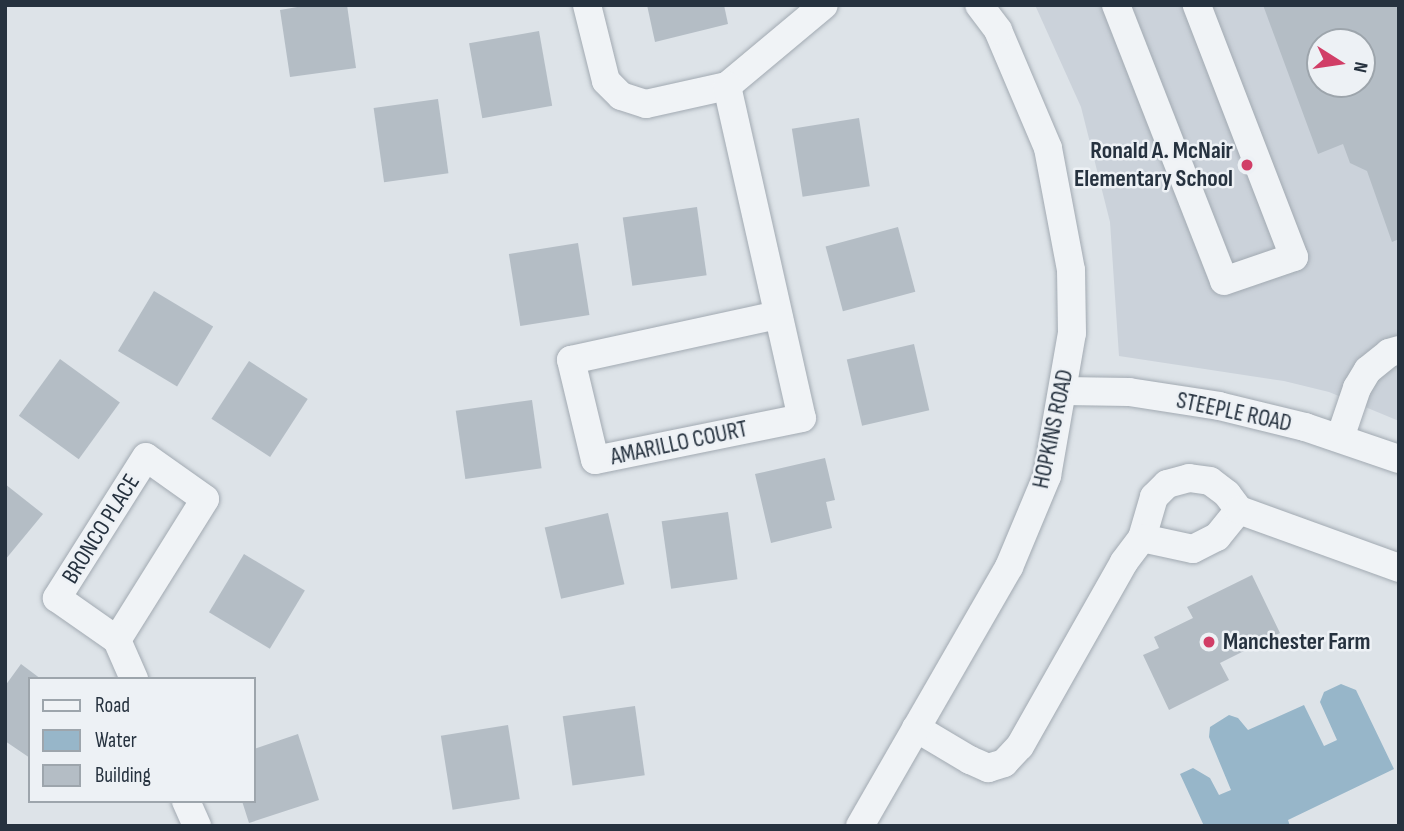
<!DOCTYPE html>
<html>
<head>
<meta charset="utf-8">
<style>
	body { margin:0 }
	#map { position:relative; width:1404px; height:831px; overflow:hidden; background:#dde3e8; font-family:"Sofia Sans Condensed",sans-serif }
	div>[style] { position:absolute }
	.built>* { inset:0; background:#cbd2da }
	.water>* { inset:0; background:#97b6c9 }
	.building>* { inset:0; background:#b4bdc5; transform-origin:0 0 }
	.roads { filter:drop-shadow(0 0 2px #a2aab2) drop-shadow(0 0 2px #a2aab2) }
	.minor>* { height:28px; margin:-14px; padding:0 14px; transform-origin:14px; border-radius:14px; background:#f0f3f6 }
	.dots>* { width:19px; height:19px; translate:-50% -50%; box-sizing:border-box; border:4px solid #edf1f5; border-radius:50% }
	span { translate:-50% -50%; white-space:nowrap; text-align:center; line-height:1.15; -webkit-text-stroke:5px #edf1f5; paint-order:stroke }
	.poi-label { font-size:24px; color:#26323f; font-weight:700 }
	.right { translate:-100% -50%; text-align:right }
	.left { translate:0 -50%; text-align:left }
	.street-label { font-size:24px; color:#26323f }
	.frame { position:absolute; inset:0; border:7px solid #26323f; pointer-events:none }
	.legend { position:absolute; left:28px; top:677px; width:228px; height:126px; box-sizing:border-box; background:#edf1f5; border:2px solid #9da5ac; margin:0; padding:9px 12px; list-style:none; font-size:21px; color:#26323f }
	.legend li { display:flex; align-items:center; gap:14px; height:35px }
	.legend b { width:35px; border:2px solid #9da5ac }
	.north { position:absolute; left:1306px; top:28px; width:70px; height:70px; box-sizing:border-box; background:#edf1f5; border:2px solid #9da5ac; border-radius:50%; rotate:102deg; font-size:19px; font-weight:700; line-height:28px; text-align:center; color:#26323f }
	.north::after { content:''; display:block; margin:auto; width:24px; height:32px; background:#d13e67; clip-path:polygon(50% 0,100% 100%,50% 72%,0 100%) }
</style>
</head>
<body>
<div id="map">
	<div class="built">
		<i style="clip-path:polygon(evenodd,1035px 5px,1399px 5px,1399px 421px,1329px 392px,1284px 381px,1119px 356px,1110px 222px,1081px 107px,1035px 5px,1320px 42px,1362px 42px,1362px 84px,1320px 84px,1320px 42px)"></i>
	</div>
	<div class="water">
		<i style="clip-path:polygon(1341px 684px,1356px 690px,1394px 769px,1288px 820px,1290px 826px,1204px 826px,1180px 774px,1193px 768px,1210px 778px,1219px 795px,1231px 790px,1209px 737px,1210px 727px,1229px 715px,1238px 718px,1248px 730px,1304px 705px,1324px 746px,1337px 740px,1320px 702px,1324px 692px)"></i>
	</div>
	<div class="building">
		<i style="clip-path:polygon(309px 5px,347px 5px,356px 68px,290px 77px,280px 10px)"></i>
		<i style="clip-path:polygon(647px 5px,724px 5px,728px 24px,655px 42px)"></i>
		<i style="clip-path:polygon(evenodd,1263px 5px,1399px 5px,1399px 239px,1392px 242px,1367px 171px,1350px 163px,1343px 144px,1318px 154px,1263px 5px,1320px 42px,1362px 42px,1362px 84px,1320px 84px,1320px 42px)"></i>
		<i style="left:539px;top:31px;width:76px;height:71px;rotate:80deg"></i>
		<i style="left:438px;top:99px;width:75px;height:65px;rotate:82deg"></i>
		<i style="left:859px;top:118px;width:69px;height:68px;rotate:81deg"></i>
		<i style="left:697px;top:207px;width:69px;height:75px;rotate:82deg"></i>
		<i style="left:898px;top:227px;width:67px;height:75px;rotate:75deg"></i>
		<i style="left:578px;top:243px;width:73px;height:70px;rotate:81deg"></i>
		<i style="left:154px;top:291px;width:69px;height:70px;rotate:31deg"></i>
		<i style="left:914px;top:344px;width:68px;height:69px;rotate:77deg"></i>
		<i style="left:60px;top:359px;width:74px;height:70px;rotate:36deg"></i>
		<i style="left:249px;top:361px;width:70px;height:69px;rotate:33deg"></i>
		<i style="left:532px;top:400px;width:69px;height:77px;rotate:82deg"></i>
		<i style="clip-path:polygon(825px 458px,835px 500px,826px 502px,832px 528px,771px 543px,755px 474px)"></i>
		<i style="clip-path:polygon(5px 484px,43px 514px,5px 560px)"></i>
		<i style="left:728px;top:512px;width:68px;height:67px;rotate:82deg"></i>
		<i style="left:608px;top:513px;width:73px;height:65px;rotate:77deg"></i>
		<i style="left:244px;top:554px;width:71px;height:68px;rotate:31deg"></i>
		<i style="clip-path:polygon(1252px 575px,1280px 633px,1220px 663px,1229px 680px,1169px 710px,1143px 655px,1159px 648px,1154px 637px,1193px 618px,1187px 607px)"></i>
		<i style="clip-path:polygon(21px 664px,41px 679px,30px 679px,30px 758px,5px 741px,5px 686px)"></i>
		<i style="left:635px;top:706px;width:70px;height:73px;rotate:82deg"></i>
		<i style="left:508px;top:725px;width:75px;height:68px;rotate:81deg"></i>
		<i style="clip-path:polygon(298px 734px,319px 800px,249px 823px,242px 801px,254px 801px,254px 749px)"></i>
	</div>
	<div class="roads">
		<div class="minor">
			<i style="left:587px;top:5px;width:78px;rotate:76deg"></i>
			<i style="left:606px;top:81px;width:21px;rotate:45deg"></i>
			<i style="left:621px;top:96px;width:26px;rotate:18deg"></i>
			<i style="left:646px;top:104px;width:83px;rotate:-12.5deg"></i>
			<i style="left:727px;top:86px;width:126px;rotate:-39.9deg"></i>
			<i style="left:1116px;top:5px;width:296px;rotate:68.6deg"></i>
			<i style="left:1224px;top:281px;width:74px;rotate:-18.9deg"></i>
			<i style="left:1294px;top:257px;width:270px;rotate:-111.1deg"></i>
			<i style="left:727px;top:86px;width:340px;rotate:77.3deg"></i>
			<i style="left:802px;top:418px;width:211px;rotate:168.5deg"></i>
			<i style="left:595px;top:460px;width:103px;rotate:-103.5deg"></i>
			<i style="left:571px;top:360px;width:212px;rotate:-12.3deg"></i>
			<i style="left:1064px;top:391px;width:65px;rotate:0.9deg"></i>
			<i style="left:1129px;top:392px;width:91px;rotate:8.8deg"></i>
			<i style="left:1219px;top:406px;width:89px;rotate:13.7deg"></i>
			<i style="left:1305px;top:427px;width:99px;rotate:18.8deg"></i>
			<i style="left:1340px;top:438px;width:53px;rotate:-71.2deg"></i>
			<i style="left:1357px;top:388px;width:21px;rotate:-59deg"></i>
			<i style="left:1368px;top:370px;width:27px;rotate:-39deg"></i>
			<i style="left:1389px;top:353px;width:10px;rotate:-17deg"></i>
			<i style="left:1142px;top:538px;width:43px;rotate:-73.7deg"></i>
			<i style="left:1154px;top:497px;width:18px;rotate:-45deg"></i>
			<i style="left:1167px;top:484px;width:23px;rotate:-15deg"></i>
			<i style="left:1189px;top:478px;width:21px;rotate:8deg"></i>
			<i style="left:1210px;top:481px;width:21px;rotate:37deg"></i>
			<i style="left:1227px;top:494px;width:20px;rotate:53deg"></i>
			<i style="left:117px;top:640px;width:166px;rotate:-58deg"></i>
			<i style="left:205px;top:499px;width:72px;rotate:-144.6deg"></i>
			<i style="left:146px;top:457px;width:167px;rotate:122.3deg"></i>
			<i style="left:57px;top:598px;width:73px;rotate:35deg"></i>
			<i style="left:117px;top:640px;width:43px;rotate:66.4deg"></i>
			<i style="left:916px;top:728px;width:63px;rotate:30.7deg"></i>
			<i style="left:970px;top:760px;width:20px;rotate:24deg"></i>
			<i style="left:988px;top:768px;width:17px;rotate:-17deg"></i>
			<i style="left:1004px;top:763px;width:23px;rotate:-47deg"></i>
			<i style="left:1020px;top:746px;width:211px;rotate:-60.5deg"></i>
			<i style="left:1124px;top:562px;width:30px;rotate:-53deg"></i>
			<i style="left:1142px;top:538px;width:52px;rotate:12.2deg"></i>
			<i style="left:1193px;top:549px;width:27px;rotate:-27deg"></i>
			<i style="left:1217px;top:537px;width:35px;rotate:-51deg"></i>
			<i style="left:1239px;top:510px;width:170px;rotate:19.9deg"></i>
			<i style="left:186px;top:801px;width:27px;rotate:66deg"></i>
			<i style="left:860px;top:826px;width:299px;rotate:-60.1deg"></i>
			<i style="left:1009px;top:567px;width:99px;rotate:-67.3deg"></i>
			<i style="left:1047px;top:476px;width:145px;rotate:-80.1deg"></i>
			<i style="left:1072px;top:333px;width:63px;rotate:-90.9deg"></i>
			<i style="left:1071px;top:270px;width:124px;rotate:-100.7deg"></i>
			<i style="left:1048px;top:148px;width:128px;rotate:-113deg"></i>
			<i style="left:998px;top:30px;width:31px;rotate:-127deg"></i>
		</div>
	</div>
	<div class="dots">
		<i style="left:1247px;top:165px;background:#d13e67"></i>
		<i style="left:1209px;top:642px;background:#d13e67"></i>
	</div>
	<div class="poi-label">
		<span class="right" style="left:1233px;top:165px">Ronald A. McNair<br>Elementary School</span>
		<span class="left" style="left:1223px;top:642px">Manchester Farm</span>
	</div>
	<div class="street-label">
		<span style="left:1234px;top:412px;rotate:12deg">STEEPLE ROAD</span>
		<span style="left:1053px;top:429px;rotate:-78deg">HOPKINS ROAD</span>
		<span style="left:679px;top:443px;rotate:-12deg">AMARILLO COURT</span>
		<span style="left:101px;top:529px;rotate:-58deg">BRONCO PLACE</span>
	</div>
	<div class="frame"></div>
	<ul class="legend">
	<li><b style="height:9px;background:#f0f3f6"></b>Road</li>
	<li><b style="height:19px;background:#97b6c9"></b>Water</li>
	<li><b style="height:19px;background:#b4bdc5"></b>Building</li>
	</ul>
	<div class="north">N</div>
</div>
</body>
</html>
